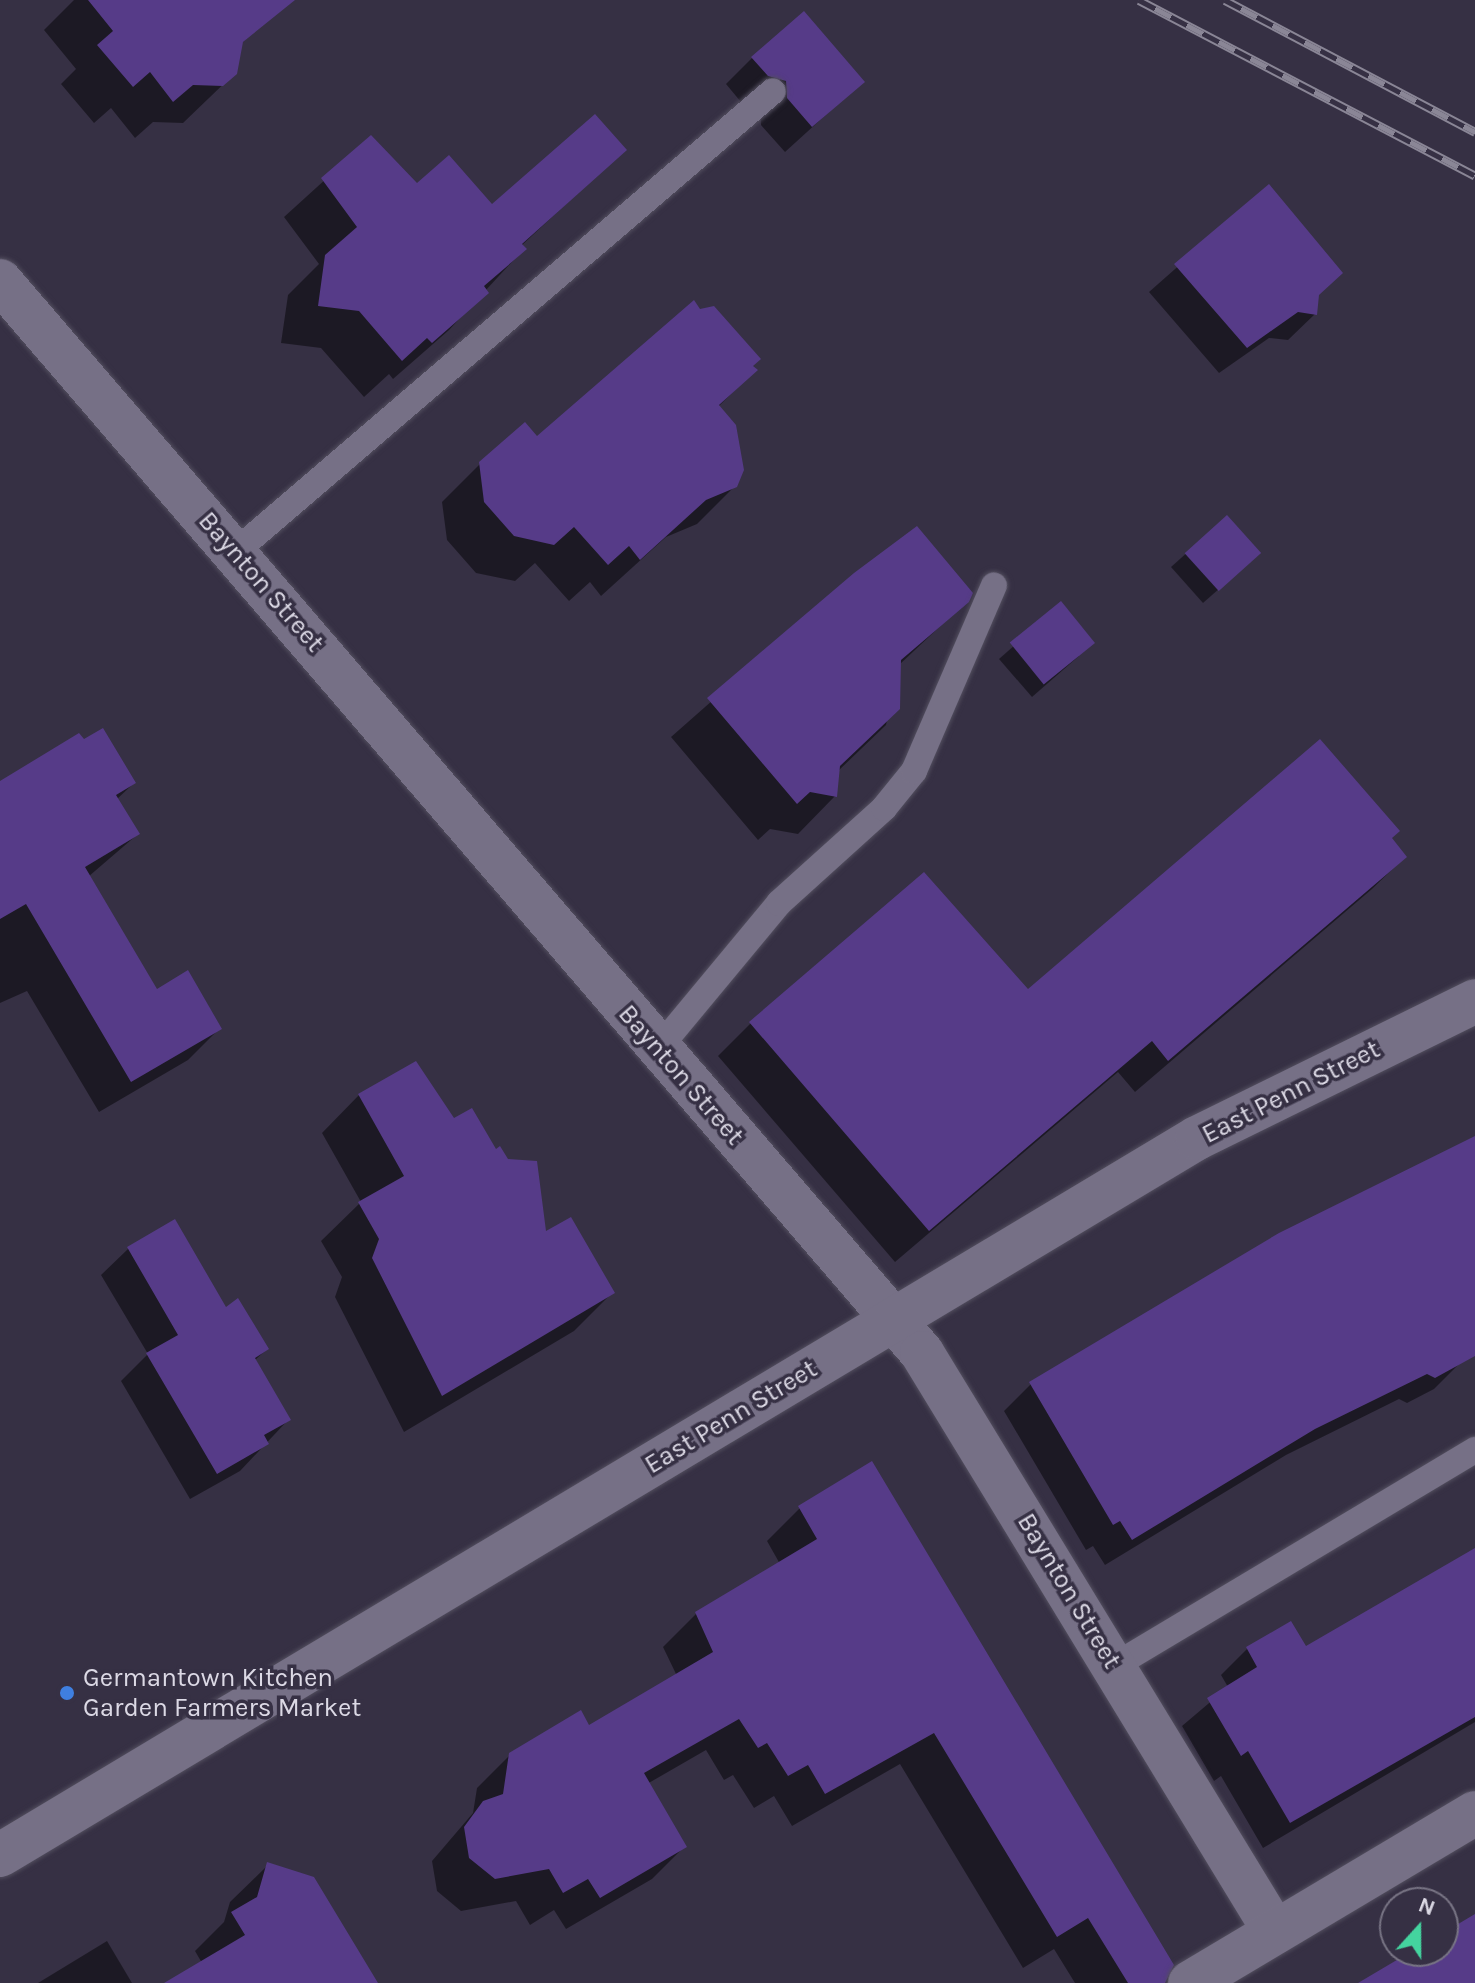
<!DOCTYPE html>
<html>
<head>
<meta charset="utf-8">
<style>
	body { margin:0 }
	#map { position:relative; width:1475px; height:1983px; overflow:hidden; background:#363044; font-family:Karla,sans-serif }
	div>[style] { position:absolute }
	.shadow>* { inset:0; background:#0007 }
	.building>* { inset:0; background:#563b88; transform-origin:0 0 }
	.roads { filter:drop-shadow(0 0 2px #524e5e) drop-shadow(0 0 2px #524e5e) }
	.service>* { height:26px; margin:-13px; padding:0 13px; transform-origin:13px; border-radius:13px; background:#767086 }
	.minor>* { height:44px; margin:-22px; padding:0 22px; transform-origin:22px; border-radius:22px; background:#767086 }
	.rail>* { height:9px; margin-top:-4.5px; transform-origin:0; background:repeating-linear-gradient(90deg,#363044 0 18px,#8a8696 0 36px); box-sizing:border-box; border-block:2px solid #8a8696 }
	.dots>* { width:22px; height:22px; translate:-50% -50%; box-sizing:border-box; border:4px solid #363044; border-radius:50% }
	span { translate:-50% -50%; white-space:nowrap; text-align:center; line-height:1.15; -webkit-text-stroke:7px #363044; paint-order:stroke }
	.street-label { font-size:26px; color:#dcd9e5 }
	.poi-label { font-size:26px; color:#dcd9e5 }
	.left { translate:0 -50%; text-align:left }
	.north { position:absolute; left:1379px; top:1887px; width:80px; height:80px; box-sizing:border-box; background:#363044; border:2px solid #787484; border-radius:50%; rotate:21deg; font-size:22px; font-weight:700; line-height:32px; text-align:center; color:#dcd9e5 }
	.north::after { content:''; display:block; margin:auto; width:28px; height:36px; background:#44d49f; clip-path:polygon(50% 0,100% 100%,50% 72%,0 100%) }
</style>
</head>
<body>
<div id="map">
	<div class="shadow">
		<i style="clip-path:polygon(74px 0,235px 0,258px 27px,240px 45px,235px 73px,183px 123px,153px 122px,135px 138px,111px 108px,94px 123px,61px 84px,76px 69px,44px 30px)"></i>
		<i style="clip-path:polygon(752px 58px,862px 82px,785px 152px,761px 125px,760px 107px,741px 102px,726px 84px)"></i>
		<i style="clip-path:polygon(371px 138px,417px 186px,492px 207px,624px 150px,521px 246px,524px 249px,449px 330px,393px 379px,389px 374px,364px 397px,321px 348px,281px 343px,288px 295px,319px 264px,284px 217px)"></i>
		<i style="clip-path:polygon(1268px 187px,1317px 296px,1315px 314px,1288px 340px,1269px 338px,1219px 373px,1149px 292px)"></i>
		<i style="clip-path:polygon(751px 366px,755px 370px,718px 407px,735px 486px,697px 524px,666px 537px,601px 596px,590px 582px,569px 601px,535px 563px,515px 581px,476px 573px,447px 540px,442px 502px,480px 464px,536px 439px)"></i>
		<i style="clip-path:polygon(1227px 517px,1245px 566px,1203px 603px,1171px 567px)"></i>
		<i style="clip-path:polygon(855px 575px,967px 601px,899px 665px,886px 725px,837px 772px,835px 796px,798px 834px,770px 829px,758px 840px,671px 737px)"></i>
		<i style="clip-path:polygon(1061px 604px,1079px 656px,1032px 697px,999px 659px)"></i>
		<i style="clip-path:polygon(134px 783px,116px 800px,138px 834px,88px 877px,157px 992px,220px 1028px,188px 1060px,99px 1112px,27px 991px,0 1003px,0 784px)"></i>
		<i style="clip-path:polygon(1390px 838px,1405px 857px,1372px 889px,1135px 1092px,1118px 1072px,895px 1262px,718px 1056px,751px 1023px,1028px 992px)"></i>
		<i style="clip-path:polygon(359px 1095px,453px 1120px,495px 1152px,544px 1235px,612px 1293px,574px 1331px,404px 1432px,335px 1297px,342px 1277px,321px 1241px,361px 1202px,322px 1133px)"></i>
		<i style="clip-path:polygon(1475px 1143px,1475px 1345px,1461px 1362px,1434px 1389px,1407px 1403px,1399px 1399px,1286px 1455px,1105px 1565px,1093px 1546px,1086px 1550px,1004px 1411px,1031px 1384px)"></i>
		<i style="clip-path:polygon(174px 1222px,225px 1310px,267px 1349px,254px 1361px,289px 1419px,240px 1471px,190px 1499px,121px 1381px,148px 1354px,101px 1275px,128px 1249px)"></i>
		<i style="clip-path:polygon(800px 1508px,1163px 1983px,1075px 1983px,1054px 1949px,1023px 1968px,900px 1764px,792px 1826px,774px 1796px,754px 1808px,733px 1775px,724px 1780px,706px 1750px,647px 1784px,684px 1847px,652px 1879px,566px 1929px,554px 1910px,530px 1925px,516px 1901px,461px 1911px,437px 1891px,432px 1861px,473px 1813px,477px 1788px,510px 1755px,589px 1728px,677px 1676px,663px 1647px,696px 1614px,780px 1564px,767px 1541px)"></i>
		<i style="clip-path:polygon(1475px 1550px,1475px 1722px,1263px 1848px,1221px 1776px,1214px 1781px,1182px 1726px,1228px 1687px,1221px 1675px,1247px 1649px,1305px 1649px)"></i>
		<i style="clip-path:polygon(268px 1865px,368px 1983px,168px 1983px,202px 1963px,195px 1951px,224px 1922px,230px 1902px)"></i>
		<i style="clip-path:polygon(107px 1941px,132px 1983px,38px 1983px)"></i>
	</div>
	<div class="building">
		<i style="clip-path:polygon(88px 0,295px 0,243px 42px,237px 74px,223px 86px,193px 85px,173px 102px,150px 72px,133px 87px,97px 45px,113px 31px)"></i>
		<i style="clip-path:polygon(804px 11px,865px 82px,812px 127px,787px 98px,786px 81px,768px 76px,751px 57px)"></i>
		<i style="clip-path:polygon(595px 114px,627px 150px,522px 244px,527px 249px,484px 286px,489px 293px,432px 343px,427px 338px,402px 361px,359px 311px,318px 306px,325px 255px,357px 227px,321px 178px,371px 135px,417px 183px,449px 155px,492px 204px)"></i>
		<i style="clip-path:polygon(1269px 184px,1343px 273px,1319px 295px,1317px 315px,1298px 312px,1247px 348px,1174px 264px)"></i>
		<i style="clip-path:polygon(694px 300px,700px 309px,714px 306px,761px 359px,753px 366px,758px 370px,719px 405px,736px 425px,744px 470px,737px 487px,706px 500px,640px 560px,629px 546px,608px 565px,574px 527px,554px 545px,514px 536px,484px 502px,479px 462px,525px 422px,537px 436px)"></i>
		<i style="left:1227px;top:515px;width:51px;height:57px;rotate:48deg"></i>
		<i style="clip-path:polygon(917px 526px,973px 593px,969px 602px,901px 660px,900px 709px,840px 766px,837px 797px,810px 792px,797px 804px,707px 698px,854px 573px)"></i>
		<i style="left:1061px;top:601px;width:54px;height:66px;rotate:51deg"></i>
		<i style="clip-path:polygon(103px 728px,136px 783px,116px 795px,140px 834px,85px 867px,157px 989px,188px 970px,222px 1029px,131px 1082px,26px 904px,0 919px,0 781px,79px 733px,84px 739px)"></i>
		<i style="clip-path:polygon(1320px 739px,1400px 831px,1392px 838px,1407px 857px,1168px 1061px,1152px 1041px,929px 1231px,749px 1022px,924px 872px,1028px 989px)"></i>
		<i style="clip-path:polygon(416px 1061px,454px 1118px,472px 1108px,496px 1149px,500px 1146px,508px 1159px,537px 1161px,546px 1231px,571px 1217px,615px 1293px,442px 1396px,372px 1258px,379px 1239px,358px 1202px,404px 1176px,358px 1094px)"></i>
		<i style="clip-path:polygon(1475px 1136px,1475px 1356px,1435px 1378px,1427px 1374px,1315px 1429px,1132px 1540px,1120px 1521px,1113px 1525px,1029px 1382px,1279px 1233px)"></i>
		<i style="clip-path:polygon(175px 1219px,226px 1307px,238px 1298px,269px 1349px,255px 1358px,291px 1420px,264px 1435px,269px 1444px,217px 1474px,146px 1353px,178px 1335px,127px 1247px)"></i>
		<i style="clip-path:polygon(872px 1461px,1174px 1965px,1165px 1983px,1128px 1983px,1088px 1918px,1057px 1937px,934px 1733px,825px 1794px,808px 1765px,788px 1776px,767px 1743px,758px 1748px,739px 1719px,644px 1773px,687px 1847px,600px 1898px,588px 1879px,563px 1893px,549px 1869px,495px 1879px,469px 1858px,464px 1827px,483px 1801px,503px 1794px,509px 1753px,581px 1710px,589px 1725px,713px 1652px,695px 1612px,817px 1539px,798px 1506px)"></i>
		<i style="clip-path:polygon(1475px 1548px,1475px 1717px,1290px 1823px,1248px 1751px,1241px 1756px,1207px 1698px,1257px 1667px,1246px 1647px,1291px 1621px,1306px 1646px)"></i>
		<i style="clip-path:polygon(267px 1862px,314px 1877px,378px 1983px,164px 1983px,245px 1935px,231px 1912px,257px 1897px)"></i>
		<i style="clip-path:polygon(1475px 1914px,1475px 1983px,1358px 1983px,1412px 1951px,1443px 1951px,1443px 1933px)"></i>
	</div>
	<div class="roads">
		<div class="service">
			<i style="left:235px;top:552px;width:708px;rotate:-40.59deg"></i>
			<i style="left:658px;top:1049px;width:190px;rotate:-50.3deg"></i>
			<i style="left:779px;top:903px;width:142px;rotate:-42.1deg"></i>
			<i style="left:884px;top:808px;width:48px;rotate:-51deg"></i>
			<i style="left:914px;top:771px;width:202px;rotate:-66.7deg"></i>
			<i style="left:1114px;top:1666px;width:421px;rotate:-30.9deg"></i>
		</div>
		<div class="minor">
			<i style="left:0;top:281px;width:1414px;rotate:49.3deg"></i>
			<i style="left:922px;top:1353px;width:678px;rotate:58.63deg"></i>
			<i style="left:0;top:1855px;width:1395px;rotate:-30.92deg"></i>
			<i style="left:1197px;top:1138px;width:310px;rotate:-26.2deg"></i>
			<i style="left:1190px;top:1983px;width:332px;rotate:-30.8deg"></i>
		</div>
	</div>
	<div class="rail">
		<i style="left:1139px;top:0;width:379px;rotate:27.6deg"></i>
		<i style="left:1225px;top:0;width:283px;rotate:27.8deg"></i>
	</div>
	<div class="dots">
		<i style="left:67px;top:1693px;background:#3f7fe0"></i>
	</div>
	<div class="street-label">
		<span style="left:261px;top:582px;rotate:49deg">Baynton Street</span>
		<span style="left:681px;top:1075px;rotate:49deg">Baynton Street</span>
		<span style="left:1291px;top:1092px;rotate:-27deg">East Penn Street</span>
		<span style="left:731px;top:1417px;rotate:-31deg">East Penn Street</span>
		<span style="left:1069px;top:1591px;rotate:59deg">Baynton Street</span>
	</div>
	<div class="poi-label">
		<span class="left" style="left:83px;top:1693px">Germantown Kitchen<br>Garden Farmers Market</span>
	</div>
	<div class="north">N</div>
</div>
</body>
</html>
